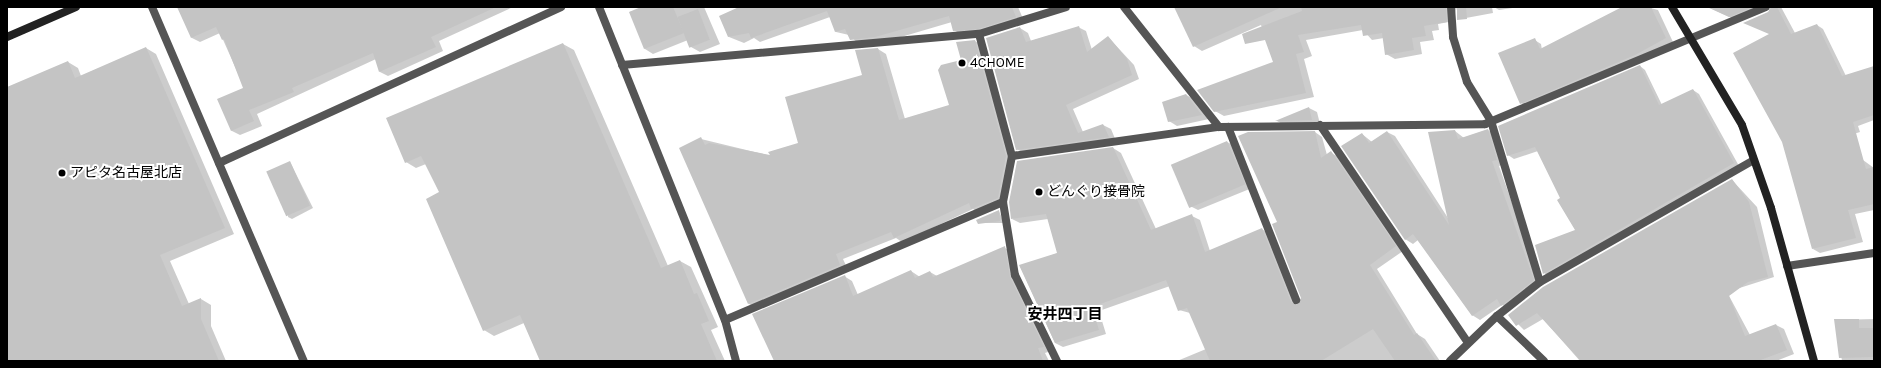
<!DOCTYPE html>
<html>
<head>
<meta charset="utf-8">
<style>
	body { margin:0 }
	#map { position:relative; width:1881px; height:368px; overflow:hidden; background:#fff; font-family:Karla,"Noto Sans JP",sans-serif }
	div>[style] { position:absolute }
	.shadow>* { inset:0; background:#0003 }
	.building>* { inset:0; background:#c4c4c4; transform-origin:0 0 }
	.street>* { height:8px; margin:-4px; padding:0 4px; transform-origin:4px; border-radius:4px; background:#555 }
	.secondary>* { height:8px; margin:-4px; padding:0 4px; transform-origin:4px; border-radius:4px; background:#222 }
	.dots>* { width:11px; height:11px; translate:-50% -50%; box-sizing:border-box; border:2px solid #fff; border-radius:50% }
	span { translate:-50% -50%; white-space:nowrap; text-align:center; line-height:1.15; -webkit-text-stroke:4px #fff; paint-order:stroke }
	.poi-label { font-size:14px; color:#000 }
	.left { translate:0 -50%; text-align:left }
	.neighbourhood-label { font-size:15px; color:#000; font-weight:700 }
	.frame { position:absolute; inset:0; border:8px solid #000; pointer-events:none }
</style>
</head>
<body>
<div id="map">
	<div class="shadow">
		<i style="clip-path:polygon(185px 7px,513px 7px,439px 41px,443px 51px,388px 76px,380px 72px,376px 59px,257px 114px,262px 126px,240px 135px,232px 131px,218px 100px,245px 89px,220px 33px,200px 42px,192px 38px,179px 9px)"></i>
		<i style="clip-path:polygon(644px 7px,704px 7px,720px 44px,700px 52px,691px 47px,688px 40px,653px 54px,645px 49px,630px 12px)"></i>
		<i style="clip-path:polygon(741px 7px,1018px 7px,1024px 21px,962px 35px,954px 30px,952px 22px,884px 42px,859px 44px,849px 35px,836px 32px,830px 17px,760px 42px,754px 38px,744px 43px,729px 37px)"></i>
		<i style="clip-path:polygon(1175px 7px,1492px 7px,1493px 13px,1466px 18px,1458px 14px,1456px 7px,1454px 21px,1438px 24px,1439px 30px,1432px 31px,1434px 40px,1420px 42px,1422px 54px,1395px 59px,1386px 54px,1384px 38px,1372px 40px,1363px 30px,1306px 40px,1312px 56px,1304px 59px,1314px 97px,1224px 116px,1215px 111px,1274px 63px,1261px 25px,1202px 51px,1194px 46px)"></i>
		<i style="clip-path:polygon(1494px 7px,1519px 7px,1499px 10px)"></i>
		<i style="clip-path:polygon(1647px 7px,1658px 10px,1673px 42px,1528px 107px,1521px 103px,1533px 39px,1541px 44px,1542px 50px)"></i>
		<i style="clip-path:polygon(1708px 7px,1766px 7px,1736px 20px)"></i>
		<i style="clip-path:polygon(1771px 7px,1781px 7px,1795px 33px,1817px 25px,1823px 29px,1846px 76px,1874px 68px,1874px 120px,1858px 126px,1860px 132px,1794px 153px,1770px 34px)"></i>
		<i style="clip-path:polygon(1078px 27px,1086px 31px,1092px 50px,1108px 37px,1134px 65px,1139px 79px,1073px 109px,1083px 132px,1103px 125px,1111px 129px,1116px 141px,1025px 154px,1017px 149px,1020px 28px,1028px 33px,1031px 41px)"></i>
		<i style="clip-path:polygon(975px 41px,983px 46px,1014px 161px,1006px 202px,980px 213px,973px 209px,902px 242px,896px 238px,843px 259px,848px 270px,757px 308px,749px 304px,701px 139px,771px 156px,800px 143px,863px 76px,878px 49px,886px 54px,905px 119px,950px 106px,963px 60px)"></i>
		<i style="clip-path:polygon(563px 44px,574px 50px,668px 266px,680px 261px,691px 267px,718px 327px,711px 330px,725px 361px,541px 361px,524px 323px,494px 336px,484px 330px,440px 193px,426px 164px,416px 168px,406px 162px)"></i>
		<i style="clip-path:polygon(146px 48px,156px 54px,234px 234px,170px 261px,189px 304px,201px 299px,211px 305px,211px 326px,226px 361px,7px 361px,7px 88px,68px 62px,78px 68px,81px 76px)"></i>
		<i style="clip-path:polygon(1640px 66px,1645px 70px,1662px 105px,1693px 90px,1699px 94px,1739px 166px,1549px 276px,1544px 273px,1576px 230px,1538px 151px,1514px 159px,1508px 155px)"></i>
		<i style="clip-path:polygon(1186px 95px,1194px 99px,1209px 119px,1177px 126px,1169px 121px)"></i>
		<i style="clip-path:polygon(1309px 108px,1317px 112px,1320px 124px,1284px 125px,1277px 121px)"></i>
		<i style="clip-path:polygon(1488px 130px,1495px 135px,1504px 164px,1499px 166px,1541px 285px,1510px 309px,1502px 305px,1480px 320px,1472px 315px,1418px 240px,1413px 244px,1405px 239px,1362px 134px,1372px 142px,1387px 132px,1395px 136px,1448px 218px,1455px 131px,1464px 138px)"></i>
		<i style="clip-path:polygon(1315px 132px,1322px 137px,1327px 155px,1331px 153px,1339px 157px,1403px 251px,1377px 269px,1417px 334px,1425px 339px,1440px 361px,1177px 361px,1206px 349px,1190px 313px,1179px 310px,1170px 286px,1099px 311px,1106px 334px,1063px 347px,1055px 343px,1020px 266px,1058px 253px,1048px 219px,1020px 223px,1012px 219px,1113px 148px,1121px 153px,1156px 229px,1192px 216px,1200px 220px,1210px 251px,1262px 229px,1269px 234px,1297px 305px,1302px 299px,1278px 222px)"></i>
		<i style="clip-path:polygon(1227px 142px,1235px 146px,1252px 188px,1198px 210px,1190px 206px,1173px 165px)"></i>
		<i style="clip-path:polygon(1863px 160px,1874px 168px,1874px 210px,1855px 214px,1863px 242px,1820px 253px,1813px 249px)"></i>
		<i style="clip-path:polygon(290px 162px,313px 208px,292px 219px,288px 217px)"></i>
		<i style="clip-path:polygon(1732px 180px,1757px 207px,1774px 277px,1727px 292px,1750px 335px,1776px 325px,1784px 329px,1794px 354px,1776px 361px,1580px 361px,1543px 319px,1524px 330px,1509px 315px)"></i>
		<i style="clip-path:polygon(999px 211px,1004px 223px,978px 223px)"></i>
		<i style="clip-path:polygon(1005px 248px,1012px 252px,1018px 283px,1051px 351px,1045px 353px,1049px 361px,776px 361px,844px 276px,852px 281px,858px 295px,911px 271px,920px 277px,930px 272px,937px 276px)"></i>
		<i style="clip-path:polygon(1874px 319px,1874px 361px,1842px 361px,1835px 320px)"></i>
	</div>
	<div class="building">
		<i style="clip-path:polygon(177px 7px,496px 7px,431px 37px,436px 47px,379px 72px,373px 53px,292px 88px,294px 92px,249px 110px,254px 121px,231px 131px,217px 99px,243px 88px,224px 39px,222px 40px,216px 27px,191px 38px)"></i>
		<i style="clip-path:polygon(641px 7px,673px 7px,684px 33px,644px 49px,629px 12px)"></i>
		<i style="clip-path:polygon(739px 7px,1012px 7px,1016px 17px,978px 29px,953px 31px,949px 16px,875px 37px,850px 40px,845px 29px,835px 32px,827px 11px,751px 38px,749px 33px,728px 37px,719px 16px)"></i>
		<i style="clip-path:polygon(1174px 7px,1282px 7px,1193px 47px)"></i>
		<i style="clip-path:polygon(1301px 7px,1446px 7px,1447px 22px,1424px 26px,1426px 36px,1412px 38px,1414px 50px,1385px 55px,1382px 33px,1363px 36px,1361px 25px,1298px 35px,1304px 52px,1296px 54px,1306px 93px,1214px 112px,1197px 90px,1273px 62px,1265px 40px,1245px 44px,1242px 34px,1302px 11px)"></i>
		<i style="clip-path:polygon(1457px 7px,1466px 7px,1467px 19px,1457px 20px)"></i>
		<i style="clip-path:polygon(1622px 7px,1651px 7px,1666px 38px,1635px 55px,1520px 104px,1498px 53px,1535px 38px,1540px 49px)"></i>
		<i style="clip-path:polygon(1707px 7px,1752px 7px,1729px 17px)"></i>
		<i style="clip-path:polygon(1771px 7px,1777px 7px,1791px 34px,1817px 24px,1842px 76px,1874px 66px,1874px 115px,1853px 122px,1866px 169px,1874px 167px,1874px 204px,1848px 210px,1856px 238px,1812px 249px,1782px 142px,1733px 53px,1769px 34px,1743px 23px,1768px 12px)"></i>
		<i style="left:698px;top:9px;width:33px;height:22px;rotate:69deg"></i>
		<i style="clip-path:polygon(1079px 26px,1087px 52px,1108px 36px,1127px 59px,1132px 75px,1066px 105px,1078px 133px,1103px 124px,1109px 137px,1016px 150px,986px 38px,1020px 27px,1026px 42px)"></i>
		<i style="clip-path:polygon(975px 40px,1006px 156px,998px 198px,971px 209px,969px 203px,894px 238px,891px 232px,836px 254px,840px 265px,748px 304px,679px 148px,701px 137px,705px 145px,709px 143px,770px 155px,768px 152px,798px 143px,785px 97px,862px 75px,855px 50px,878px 48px,899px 120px,949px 105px,938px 70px,941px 65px,961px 60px,956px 42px)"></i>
		<i style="clip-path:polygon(563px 43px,661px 268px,680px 260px,694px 294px,697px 293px,709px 321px,701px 324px,717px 361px,540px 361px,520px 315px,483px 331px,426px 199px,439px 192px,421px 156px,405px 163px,386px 118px)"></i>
		<i style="clip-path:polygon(146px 47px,225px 228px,160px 255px,182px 306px,201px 298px,201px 319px,219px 361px,7px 361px,7px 87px,68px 61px,75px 78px)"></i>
		<i style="clip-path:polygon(1640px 65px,1659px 105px,1693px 89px,1734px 163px,1543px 274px,1535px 245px,1575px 230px,1557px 200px,1560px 198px,1535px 147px,1507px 156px,1498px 126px)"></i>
		<i style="clip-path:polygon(1186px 94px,1202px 115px,1168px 122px,1162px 102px)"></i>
		<i style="clip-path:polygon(1309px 107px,1312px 120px,1275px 121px)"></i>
		<i style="clip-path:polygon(1488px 129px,1497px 160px,1492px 161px,1534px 280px,1501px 306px,1497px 299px,1472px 316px,1413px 234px,1405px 240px,1341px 146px,1362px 133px,1369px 143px,1387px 131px,1449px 225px,1428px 132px,1455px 130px,1458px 139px)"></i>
		<i style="clip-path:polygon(1315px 131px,1321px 158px,1331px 151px,1396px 246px,1370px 265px,1414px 335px,1417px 333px,1436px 361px,1395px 361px,1373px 329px,1321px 361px,1210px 361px,1187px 308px,1178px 311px,1166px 280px,1092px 307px,1099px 330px,1055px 343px,1019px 265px,1057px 253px,1046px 214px,1011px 219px,1009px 202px,1017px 161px,1113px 147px,1151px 230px,1192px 214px,1205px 252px,1262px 228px,1291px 302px,1296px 305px,1301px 298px,1272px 224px,1277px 222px,1238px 136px,1248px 132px)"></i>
		<i style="left:1227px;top:141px;width:47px;height:61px;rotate:67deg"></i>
		<i style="left:290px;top:161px;width:49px;height:26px;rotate:66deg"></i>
		<i style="clip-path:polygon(1732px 179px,1749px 202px,1768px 277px,1748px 282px,1729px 296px,1745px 336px,1776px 324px,1787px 350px,1758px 361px,1581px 361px,1537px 313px,1516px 326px,1508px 315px,1543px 287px)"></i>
		<i style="clip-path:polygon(999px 210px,1000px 221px,978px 224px,976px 220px)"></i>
		<i style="clip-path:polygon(1005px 246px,1010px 277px,1044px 347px,1038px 348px,1043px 361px,774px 361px,752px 314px,845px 275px,853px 296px,911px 270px,915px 278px,930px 271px,933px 277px)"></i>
		<i style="clip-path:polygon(1834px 319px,1859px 319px,1859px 328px,1874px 328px,1874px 357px,1839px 358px)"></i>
	</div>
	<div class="street">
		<i style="left:152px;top:7px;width:385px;rotate:66.8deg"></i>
		<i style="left:599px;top:7px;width:337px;rotate:68.1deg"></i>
		<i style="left:725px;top:320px;width:42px;rotate:75deg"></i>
		<i style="left:1124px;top:7px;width:153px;rotate:51.6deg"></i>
		<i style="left:1451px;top:7px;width:30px;rotate:86deg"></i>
		<i style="left:1453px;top:37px;width:47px;rotate:72.7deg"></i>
		<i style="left:1467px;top:82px;width:46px;rotate:58.4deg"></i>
		<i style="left:1491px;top:121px;width:168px;rotate:73.1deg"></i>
		<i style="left:979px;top:34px;width:91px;rotate:-17.2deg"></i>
		<i style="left:622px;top:65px;width:358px;rotate:-5deg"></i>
		<i style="left:979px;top:34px;width:126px;rotate:74.9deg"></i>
		<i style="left:1012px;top:156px;width:47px;rotate:101.1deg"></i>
		<i style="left:1003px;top:202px;width:74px;rotate:80.7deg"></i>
		<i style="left:1015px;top:275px;width:96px;rotate:64deg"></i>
		<i style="left:1320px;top:125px;width:263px;rotate:55.8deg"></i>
		<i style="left:1228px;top:127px;width:186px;rotate:68.5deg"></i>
		<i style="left:1012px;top:156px;width:209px;rotate:-8deg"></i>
		<i style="left:1219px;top:127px;width:266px;rotate:-0.6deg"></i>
		<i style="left:1485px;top:124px;width:304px;rotate:-22.6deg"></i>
		<i style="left:219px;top:163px;width:376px;rotate:-24.5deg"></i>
		<i style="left:1787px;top:266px;width:88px;rotate:-8.5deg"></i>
		<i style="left:1497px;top:316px;width:65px;rotate:43.8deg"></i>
		<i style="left:725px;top:320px;width:302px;rotate:-23deg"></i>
		<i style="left:1450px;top:361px;width:65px;rotate:-43.8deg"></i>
		<i style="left:1497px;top:316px;width:55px;rotate:-38.3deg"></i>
		<i style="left:1540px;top:282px;width:246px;rotate:-29.7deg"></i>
	</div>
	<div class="secondary">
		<i style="left:1672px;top:7px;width:137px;rotate:59.3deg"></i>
		<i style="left:1742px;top:125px;width:88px;rotate:70.7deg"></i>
		<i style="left:1771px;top:208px;width:159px;rotate:74.3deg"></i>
		<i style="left:7px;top:37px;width:75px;rotate:-23.5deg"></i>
	</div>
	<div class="dots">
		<i style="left:962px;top:63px;background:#000"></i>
		<i style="left:62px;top:173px;background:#000"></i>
		<i style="left:1039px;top:192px;background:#000"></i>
	</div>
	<div class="poi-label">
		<span class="left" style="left:970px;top:63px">4CHOME</span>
		<span class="left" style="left:70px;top:173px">アピタ名古屋北店</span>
		<span class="left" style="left:1047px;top:192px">どんぐり接骨院</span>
	</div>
	<div class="neighbourhood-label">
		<span style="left:1065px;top:315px">安井四丁目</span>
	</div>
	<div class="frame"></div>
</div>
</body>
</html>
